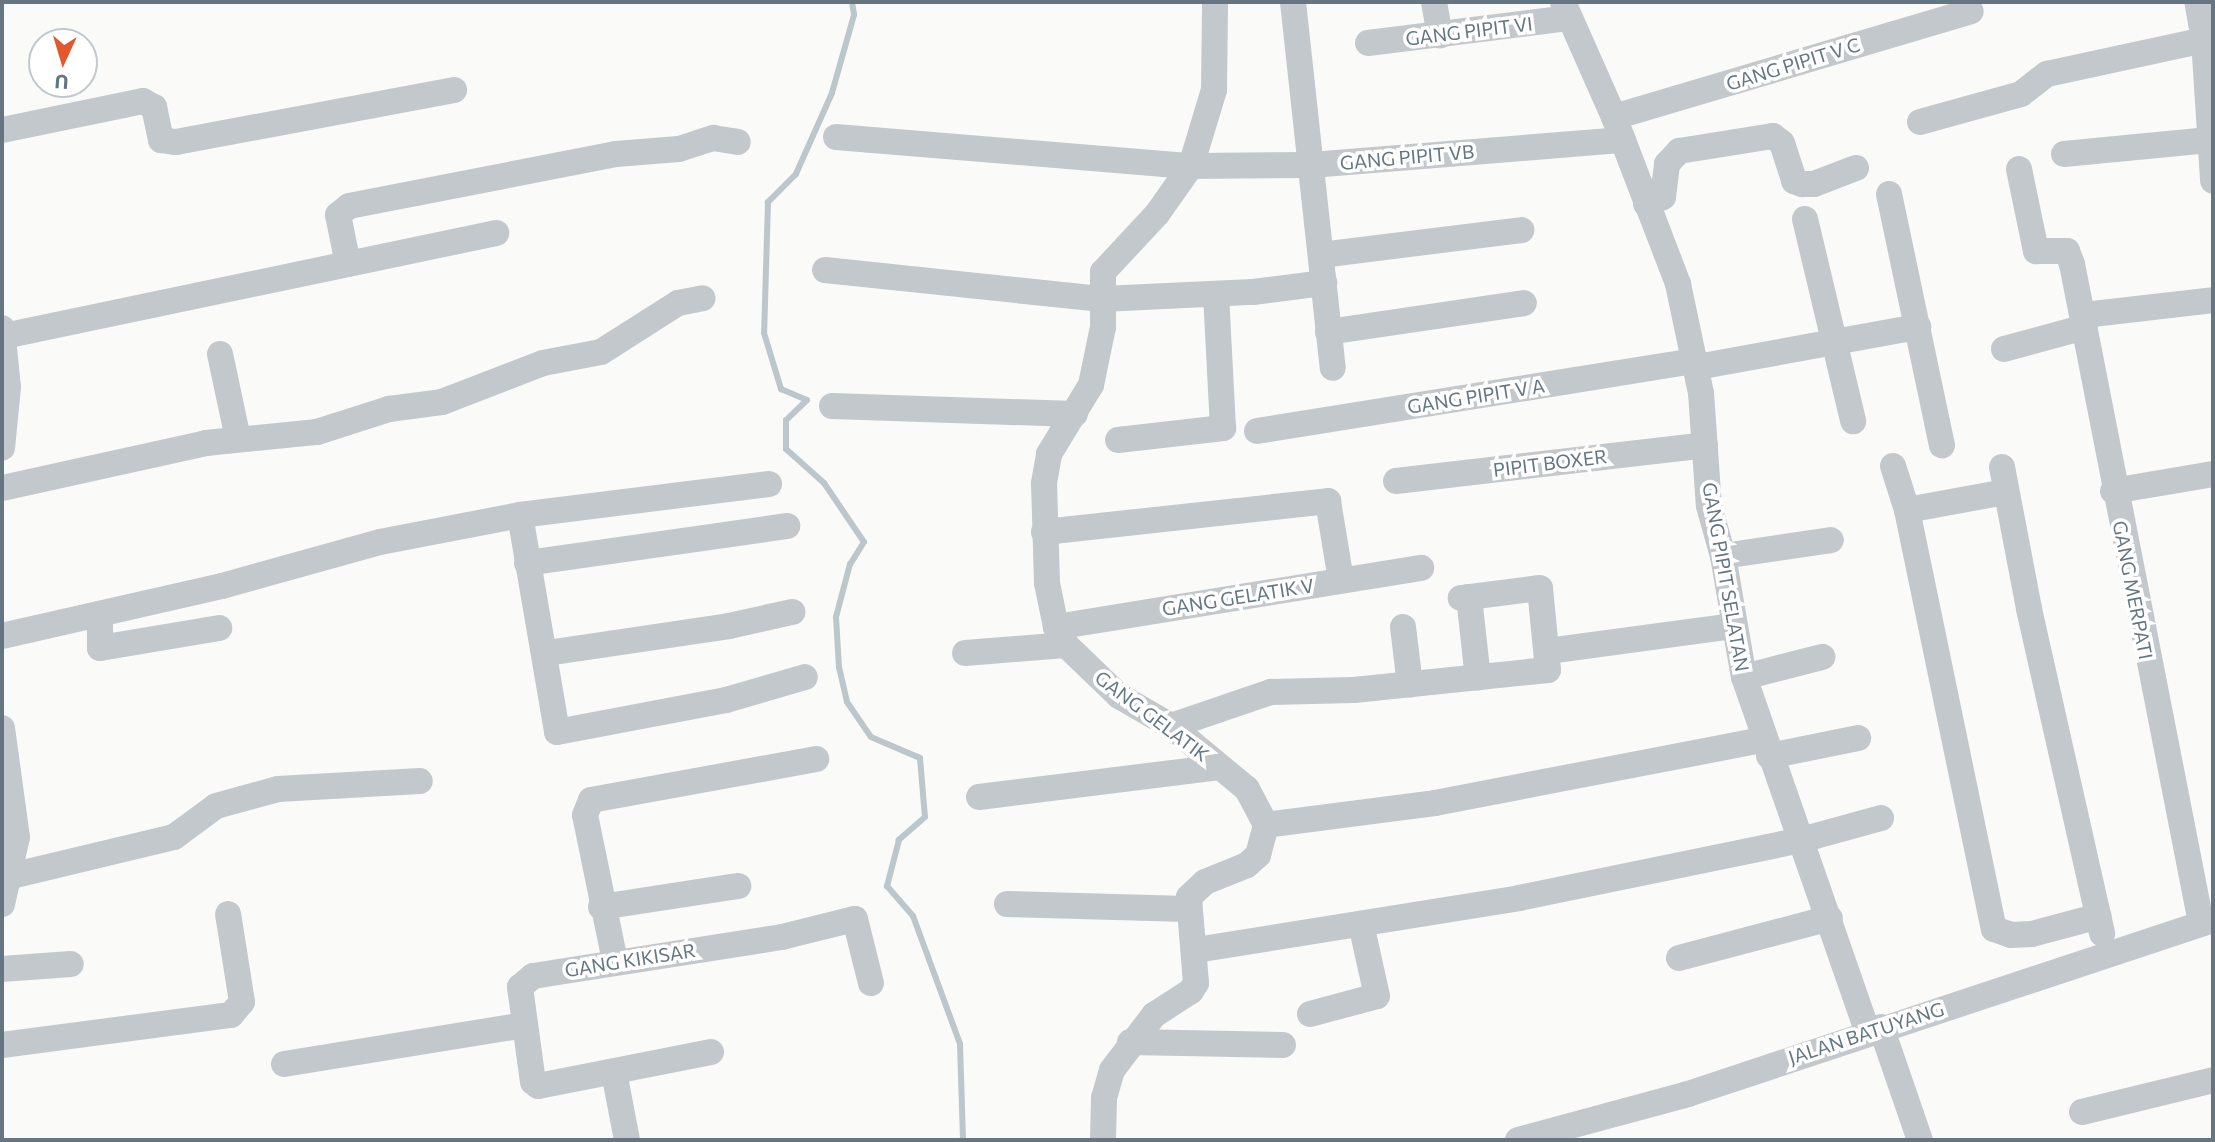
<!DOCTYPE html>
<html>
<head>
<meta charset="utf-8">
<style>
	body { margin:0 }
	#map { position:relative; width:2215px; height:1142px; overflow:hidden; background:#fafaf8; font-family:Commissioner,sans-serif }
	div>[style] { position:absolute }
	.stream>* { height:6px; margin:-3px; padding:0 3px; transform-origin:3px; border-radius:3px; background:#bbc7cb }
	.minor>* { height:26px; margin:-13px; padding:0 13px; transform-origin:13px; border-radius:13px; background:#c3c8cc }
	span { translate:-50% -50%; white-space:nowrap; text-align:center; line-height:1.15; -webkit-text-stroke:7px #fff; paint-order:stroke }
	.street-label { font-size:19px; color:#657683 }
	.frame { position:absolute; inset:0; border:4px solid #657683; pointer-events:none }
	.north { position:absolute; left:28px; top:28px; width:70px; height:70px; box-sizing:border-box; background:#fff; border:2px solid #c1c8cd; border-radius:50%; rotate:184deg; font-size:19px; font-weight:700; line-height:28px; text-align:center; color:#657683 }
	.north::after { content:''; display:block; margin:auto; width:24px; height:32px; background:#e4572e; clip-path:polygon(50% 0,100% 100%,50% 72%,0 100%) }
</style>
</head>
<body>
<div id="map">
	<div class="stream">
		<i style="left:852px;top:2px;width:13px;rotate:81deg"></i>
		<i style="left:854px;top:15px;width:81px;rotate:105.8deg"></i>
		<i style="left:832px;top:93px;width:89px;rotate:114deg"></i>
		<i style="left:796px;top:174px;width:40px;rotate:135deg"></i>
		<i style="left:768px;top:202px;width:131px;rotate:91.7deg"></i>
		<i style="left:764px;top:333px;width:59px;rotate:73.1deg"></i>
		<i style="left:781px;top:389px;width:28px;rotate:23deg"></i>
		<i style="left:807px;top:400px;width:29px;rotate:136deg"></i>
		<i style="left:786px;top:420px;width:29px;rotate:90deg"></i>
		<i style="left:786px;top:449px;width:51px;rotate:41.8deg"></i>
		<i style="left:824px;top:483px;width:71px;rotate:55.9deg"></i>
		<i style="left:864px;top:542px;width:26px;rotate:122deg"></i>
		<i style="left:850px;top:564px;width:55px;rotate:104.8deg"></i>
		<i style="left:836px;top:617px;width:50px;rotate:86.6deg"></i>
		<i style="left:839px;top:667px;width:36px;rotate:77deg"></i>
		<i style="left:847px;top:702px;width:42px;rotate:55.6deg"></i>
		<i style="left:871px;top:737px;width:53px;rotate:23.2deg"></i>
		<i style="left:920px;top:758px;width:59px;rotate:85.2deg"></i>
		<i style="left:925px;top:817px;width:35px;rotate:139deg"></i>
		<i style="left:899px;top:840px;width:48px;rotate:104.6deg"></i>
		<i style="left:887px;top:886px;width:40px;rotate:49deg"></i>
		<i style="left:913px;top:916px;width:136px;rotate:69.8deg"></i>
		<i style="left:960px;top:1044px;width:96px;rotate:88.2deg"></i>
	</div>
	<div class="minor">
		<i style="left:1293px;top:2px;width:368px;rotate:83.8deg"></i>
		<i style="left:1434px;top:2px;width:34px;rotate:80deg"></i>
		<i style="left:1563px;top:2px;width:126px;rotate:66.1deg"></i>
		<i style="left:1614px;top:117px;width:179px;rotate:69deg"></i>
		<i style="left:1678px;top:284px;width:111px;rotate:78.1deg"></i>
		<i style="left:1701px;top:393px;width:113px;rotate:86deg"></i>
		<i style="left:1709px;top:506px;width:52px;rotate:74.4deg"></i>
		<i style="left:1723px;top:556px;width:123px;rotate:80.2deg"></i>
		<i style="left:1744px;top:677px;width:375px;rotate:70.8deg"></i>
		<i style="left:2213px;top:39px;width:9px;rotate:174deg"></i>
		<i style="left:2204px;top:40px;width:141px;rotate:86.3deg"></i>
		<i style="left:1368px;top:43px;width:203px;rotate:-7.1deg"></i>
		<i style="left:1614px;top:117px;width:372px;rotate:-16.5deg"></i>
		<i style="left:1920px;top:122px;width:105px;rotate:-15.5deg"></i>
		<i style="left:2021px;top:94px;width:33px;rotate:-38deg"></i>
		<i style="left:2047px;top:74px;width:161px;rotate:-12.2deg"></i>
		<i style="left:2204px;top:40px;width:39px;rotate:-100deg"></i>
		<i style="left:2px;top:130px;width:144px;rotate:-11.6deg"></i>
		<i style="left:143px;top:101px;width:13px;rotate:29deg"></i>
		<i style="left:154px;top:107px;width:34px;rotate:78deg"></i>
		<i style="left:161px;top:140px;width:15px;rotate:8deg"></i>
		<i style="left:176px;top:142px;width:283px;rotate:-10.6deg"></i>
		<i style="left:836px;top:137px;width:356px;rotate:4.7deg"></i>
		<i style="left:1191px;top:166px;width:120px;rotate:-0.5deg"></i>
		<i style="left:1311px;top:165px;width:313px;rotate:-4.6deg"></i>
		<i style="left:2064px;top:154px;width:146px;rotate:-5.5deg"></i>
		<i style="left:2019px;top:169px;width:84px;rotate:78.3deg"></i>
		<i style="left:2036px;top:251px;width:31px"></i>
		<i style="left:2067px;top:251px;width:14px;rotate:69deg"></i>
		<i style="left:2072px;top:264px;width:672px;rotate:78.92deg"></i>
		<i style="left:1889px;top:194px;width:257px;rotate:78.1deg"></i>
		<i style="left:1646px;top:204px;width:18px;rotate:-22deg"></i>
		<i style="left:1663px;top:197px;width:33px;rotate:-83deg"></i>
		<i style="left:1667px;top:164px;width:18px;rotate:-47deg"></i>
		<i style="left:1679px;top:151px;width:95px;rotate:-9.1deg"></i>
		<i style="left:1773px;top:136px;width:11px;rotate:38deg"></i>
		<i style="left:1782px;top:143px;width:40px;rotate:72deg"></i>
		<i style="left:1794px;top:181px;width:9px;rotate:21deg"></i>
		<i style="left:1802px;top:184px;width:12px"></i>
		<i style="left:1814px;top:184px;width:45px;rotate:-20.9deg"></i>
		<i style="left:1805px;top:219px;width:208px;rotate:76.6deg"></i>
		<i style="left:1321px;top:255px;width:202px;rotate:-7.1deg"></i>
		<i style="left:348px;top:264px;width:50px;rotate:-101.5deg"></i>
		<i style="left:338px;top:215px;width:14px;rotate:-39deg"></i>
		<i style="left:349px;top:206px;width:272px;rotate:-11deg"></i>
		<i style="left:616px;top:154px;width:63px;rotate:-4.5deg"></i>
		<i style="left:679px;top:149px;width:36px;rotate:-18deg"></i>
		<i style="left:713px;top:138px;width:25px;rotate:9deg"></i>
		<i style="left:825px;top:270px;width:279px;rotate:6deg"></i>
		<i style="left:1102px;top:299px;width:151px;rotate:-2.7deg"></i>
		<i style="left:1253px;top:292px;width:72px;rotate:-7.2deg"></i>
		<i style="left:2084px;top:315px;width:130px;rotate:-6.6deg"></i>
		<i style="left:2px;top:328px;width:59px;rotate:84.2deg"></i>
		<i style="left:8px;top:387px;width:61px;rotate:95.6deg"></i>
		<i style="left:1328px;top:332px;width:198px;rotate:-8.4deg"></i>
		<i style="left:4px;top:336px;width:503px;rotate:-11.82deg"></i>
		<i style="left:2004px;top:349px;width:84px;rotate:-15.2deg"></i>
		<i style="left:220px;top:354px;width:87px;rotate:78deg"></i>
		<i style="left:1697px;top:367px;width:225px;rotate:-10.3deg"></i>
		<i style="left:832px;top:406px;width:243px;rotate:1.9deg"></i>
		<i style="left:1257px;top:431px;width:444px;rotate:-9.1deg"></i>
		<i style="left:1118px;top:440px;width:106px;rotate:-6.5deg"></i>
		<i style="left:1223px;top:428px;width:133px;rotate:-93deg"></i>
		<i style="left:1893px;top:466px;width:46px;rotate:72.3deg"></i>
		<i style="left:1907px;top:510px;width:428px;rotate:78.3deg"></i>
		<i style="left:1994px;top:929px;width:18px;rotate:19deg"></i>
		<i style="left:2011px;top:935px;width:21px;rotate:-3deg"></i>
		<i style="left:2032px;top:934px;width:69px;rotate:-15deg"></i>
		<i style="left:2002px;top:467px;width:145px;rotate:79.2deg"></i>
		<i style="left:2029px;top:609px;width:333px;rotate:77.3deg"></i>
		<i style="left:1396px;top:481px;width:311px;rotate:-6.6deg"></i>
		<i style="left:2px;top:488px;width:209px;rotate:-12.4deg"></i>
		<i style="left:206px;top:443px;width:112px;rotate:-5.7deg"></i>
		<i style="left:317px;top:432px;width:76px;rotate:-17.7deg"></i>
		<i style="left:389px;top:409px;width:53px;rotate:-7.5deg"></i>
		<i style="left:442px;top:402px;width:108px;rotate:-21.1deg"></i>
		<i style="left:543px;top:363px;width:59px;rotate:-10.7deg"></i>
		<i style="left:601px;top:352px;width:91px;rotate:-32.5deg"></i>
		<i style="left:678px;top:303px;width:25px;rotate:-11deg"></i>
		<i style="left:2113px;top:491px;width:101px;rotate:-9.6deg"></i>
		<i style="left:1907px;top:510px;width:100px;rotate:-10.4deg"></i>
		<i style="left:520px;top:515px;width:220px;rotate:80.3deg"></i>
		<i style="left:557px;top:732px;width:172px;rotate:-10.7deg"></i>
		<i style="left:726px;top:700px;width:82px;rotate:-16.2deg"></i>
		<i style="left:1044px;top:532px;width:286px;rotate:-6.2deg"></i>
		<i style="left:1328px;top:501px;width:80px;rotate:80.7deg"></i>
		<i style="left:1723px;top:556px;width:109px;rotate:-8.4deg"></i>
		<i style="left:527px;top:563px;width:263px;rotate:-8.1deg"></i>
		<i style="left:1469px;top:597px;width:81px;rotate:83.7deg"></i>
		<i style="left:100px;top:614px;width:34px;rotate:90deg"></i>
		<i style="left:100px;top:648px;width:121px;rotate:-9.5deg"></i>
		<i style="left:1056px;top:627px;width:370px;rotate:-9.2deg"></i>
		<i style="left:1403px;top:627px;width:58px;rotate:83.1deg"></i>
		<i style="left:2px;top:636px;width:226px;rotate:-12.8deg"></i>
		<i style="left:222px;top:586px;width:164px;rotate:-15.6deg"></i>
		<i style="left:380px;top:542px;width:143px;rotate:-10.9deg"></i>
		<i style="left:520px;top:515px;width:251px;rotate:-7.1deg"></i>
		<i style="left:1548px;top:651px;width:188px;rotate:-7.7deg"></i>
		<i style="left:547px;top:653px;width:184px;rotate:-8.4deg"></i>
		<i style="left:729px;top:626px;width:65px;rotate:-12.5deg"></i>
		<i style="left:965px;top:653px;width:101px;rotate:-4.5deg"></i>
		<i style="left:1744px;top:677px;width:81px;rotate:-14.4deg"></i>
		<i style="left:1171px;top:726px;width:106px;rotate:-18.8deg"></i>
		<i style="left:1271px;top:692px;width:83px;rotate:-1.4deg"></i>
		<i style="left:1354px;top:690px;width:195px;rotate:-5.9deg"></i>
		<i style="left:1548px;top:670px;width:82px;rotate:-95.6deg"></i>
		<i style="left:1540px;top:588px;width:80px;rotate:172.8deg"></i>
		<i style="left:2px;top:728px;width:110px;rotate:82.2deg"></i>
		<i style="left:17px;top:837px;width:69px;rotate:102.6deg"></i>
		<i style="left:1769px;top:756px;width:91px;rotate:-11.4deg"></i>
		<i style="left:979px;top:797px;width:242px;rotate:-7.1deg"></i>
		<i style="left:1266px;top:825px;width:170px;rotate:-7.4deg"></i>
		<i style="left:1435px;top:803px;width:334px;rotate:-10.9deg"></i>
		<i style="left:11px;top:876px;width:168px;rotate:-13.5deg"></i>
		<i style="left:174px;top:837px;width:52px;rotate:-36.4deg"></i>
		<i style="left:216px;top:806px;width:64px;rotate:-15.3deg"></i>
		<i style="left:278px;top:789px;width:142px;rotate:-3.2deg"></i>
		<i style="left:1007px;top:904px;width:180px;rotate:1.6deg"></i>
		<i style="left:601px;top:907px;width:139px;rotate:-8.7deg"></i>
		<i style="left:1196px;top:950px;width:327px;rotate:-9.1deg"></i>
		<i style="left:1519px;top:898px;width:288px;rotate:-11.6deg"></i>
		<i style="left:1801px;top:840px;width:83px;rotate:-15.4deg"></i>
		<i style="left:1679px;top:958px;width:156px;rotate:-14.8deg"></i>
		<i style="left:615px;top:961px;width:149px;rotate:-101.6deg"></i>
		<i style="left:585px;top:815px;width:16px;rotate:-68deg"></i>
		<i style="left:591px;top:800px;width:229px;rotate:-10.3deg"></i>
		<i style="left:2px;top:969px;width:69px;rotate:-4.1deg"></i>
		<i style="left:1310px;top:1014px;width:69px;rotate:-15deg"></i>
		<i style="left:1377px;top:996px;width:74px;rotate:-102.5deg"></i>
		<i style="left:1881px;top:1027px;width:120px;rotate:71deg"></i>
		<i style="left:1130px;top:1042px;width:153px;rotate:1.1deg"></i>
		<i style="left:2px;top:1045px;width:231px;rotate:-7.5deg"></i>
		<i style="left:231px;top:1015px;width:17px;rotate:-50deg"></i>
		<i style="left:242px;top:1002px;width:89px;rotate:-99deg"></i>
		<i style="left:711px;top:1052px;width:176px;rotate:168.9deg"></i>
		<i style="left:538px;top:1086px;width:6px;rotate:-141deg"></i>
		<i style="left:533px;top:1082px;width:96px;rotate:-97.8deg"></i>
		<i style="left:520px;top:987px;width:17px;rotate:-40deg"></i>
		<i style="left:533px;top:976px;width:252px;rotate:-8.9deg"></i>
		<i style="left:782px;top:937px;width:75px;rotate:-13.9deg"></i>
		<i style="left:855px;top:919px;width:66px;rotate:76deg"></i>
		<i style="left:284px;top:1064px;width:243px;rotate:-9.2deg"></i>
		<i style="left:614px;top:1072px;width:69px;rotate:79.2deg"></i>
		<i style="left:2082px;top:1112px;width:135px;rotate:-13.7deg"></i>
		<i style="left:1103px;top:1140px;width:42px;rotate:-88.6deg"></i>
		<i style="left:1104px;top:1098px;width:29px;rotate:-74deg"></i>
		<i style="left:1112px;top:1070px;width:69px;rotate:-52.6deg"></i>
		<i style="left:1154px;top:1015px;width:44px;rotate:-33deg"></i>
		<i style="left:1191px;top:991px;width:9px;rotate:-58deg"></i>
		<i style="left:1196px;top:983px;width:86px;rotate:-94.7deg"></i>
		<i style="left:1189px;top:897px;width:22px;rotate:-43deg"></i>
		<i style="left:1205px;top:882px;width:45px;rotate:-22deg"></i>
		<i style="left:1247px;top:865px;width:15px;rotate:-42deg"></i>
		<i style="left:1258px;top:855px;width:31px;rotate:-75deg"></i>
		<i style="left:1266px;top:825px;width:41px;rotate:-117.8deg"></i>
		<i style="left:1247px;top:789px;width:99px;rotate:-140.3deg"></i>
		<i style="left:1171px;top:726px;width:60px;rotate:-150deg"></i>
		<i style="left:1119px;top:696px;width:74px;rotate:-136.1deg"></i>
		<i style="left:1066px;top:645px;width:21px;rotate:-119deg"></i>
		<i style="left:1056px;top:627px;width:45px;rotate:-101.6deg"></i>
		<i style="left:1047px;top:583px;width:100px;rotate:-91.7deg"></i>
		<i style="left:1044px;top:483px;width:29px;rotate:-80deg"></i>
		<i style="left:1049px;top:454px;width:81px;rotate:-58.7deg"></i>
		<i style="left:1091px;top:385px;width:59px;rotate:-78.3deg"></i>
		<i style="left:1103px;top:327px;width:55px;rotate:-90deg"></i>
		<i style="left:1103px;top:272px;width:79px;rotate:-47deg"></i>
		<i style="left:1157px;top:214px;width:59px;rotate:-54.7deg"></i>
		<i style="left:1191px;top:166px;width:79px;rotate:-73.2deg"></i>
		<i style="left:1214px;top:90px;width:88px;rotate:-89.3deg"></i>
		<i style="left:1518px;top:1140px;width:176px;rotate:-15.1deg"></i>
		<i style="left:1688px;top:1094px;width:553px;rotate:-18.34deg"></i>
	</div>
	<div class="street-label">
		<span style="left:1469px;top:31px;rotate:-7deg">GANG PIPIT VI</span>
		<span style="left:1793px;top:64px;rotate:-17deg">GANG PIPIT V C</span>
		<span style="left:1407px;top:157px;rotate:-5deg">GANG PIPIT VB</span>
		<span style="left:1476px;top:396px;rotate:-9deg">GANG PIPIT V A</span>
		<span style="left:1550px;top:463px;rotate:-7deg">PIPIT BOXER</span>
		<span style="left:1726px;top:577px;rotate:80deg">GANG PIPIT SELATAN</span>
		<span style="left:2133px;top:590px;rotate:79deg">GANG MERPATI</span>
		<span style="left:1238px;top:597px;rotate:-9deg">GANG GELATIK V</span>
		<span style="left:1152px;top:716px;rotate:37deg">GANG GELATIK</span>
		<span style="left:630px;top:960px;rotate:-9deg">GANG KIKISAR</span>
		<span style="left:1866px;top:1033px;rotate:-18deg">JALAN BATUYANG</span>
	</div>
	<div class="frame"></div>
	<div class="north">U</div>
</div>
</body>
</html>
